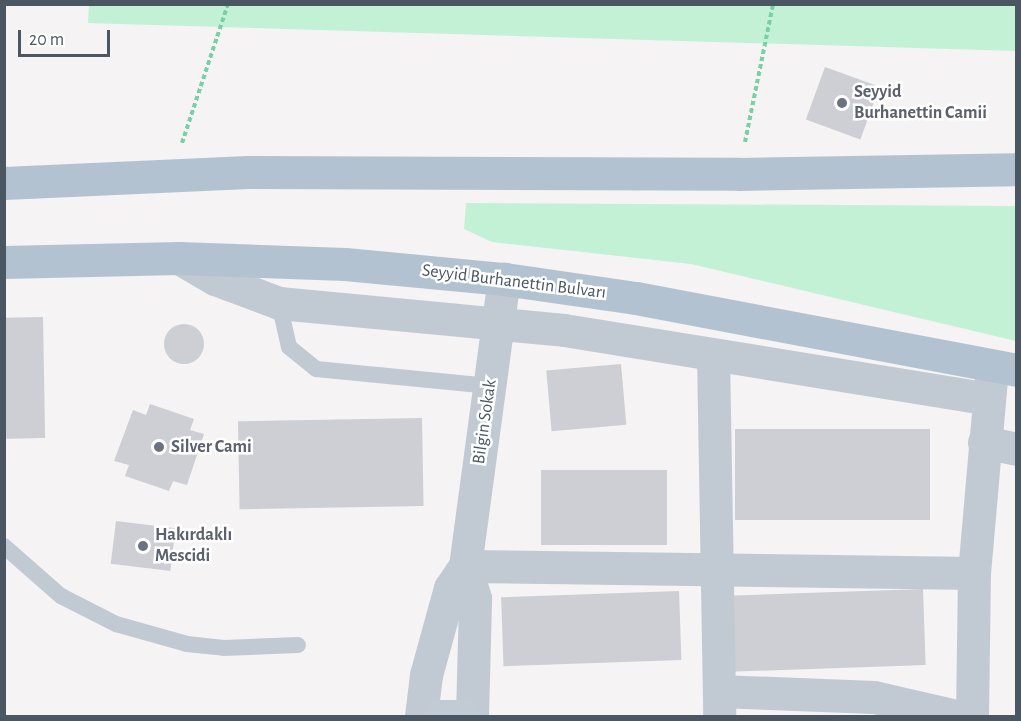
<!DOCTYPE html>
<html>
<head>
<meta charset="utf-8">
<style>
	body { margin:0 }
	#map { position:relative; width:1021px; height:721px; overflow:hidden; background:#f5f3f3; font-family:"Alegreya Sans",sans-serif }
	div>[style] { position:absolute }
	.green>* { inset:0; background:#c3f1d5 }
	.building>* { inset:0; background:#cdcfd5; transform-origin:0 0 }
	.round { border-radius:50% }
	.path>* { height:4px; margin-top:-2px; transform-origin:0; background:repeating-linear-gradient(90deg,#7ad0a6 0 4.5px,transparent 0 7.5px) }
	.lane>* { height:16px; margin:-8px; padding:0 8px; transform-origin:8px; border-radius:8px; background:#c1cad2 }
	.street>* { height:33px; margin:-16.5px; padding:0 16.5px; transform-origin:16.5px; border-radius:16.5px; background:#c1cad2 }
	.secondary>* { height:33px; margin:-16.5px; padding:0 16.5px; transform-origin:16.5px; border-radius:16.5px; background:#c1cbd6 }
	.primary>* { height:33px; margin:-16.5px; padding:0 16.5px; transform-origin:16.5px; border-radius:16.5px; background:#b3c2d1 }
	.dots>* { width:16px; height:16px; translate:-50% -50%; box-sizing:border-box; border:3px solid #fff; border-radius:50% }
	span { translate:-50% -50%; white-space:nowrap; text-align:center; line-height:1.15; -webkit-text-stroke:5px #fff; paint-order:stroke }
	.worship-label { font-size:18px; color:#5b616d; font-weight:700 }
	.left { translate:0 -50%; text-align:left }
	.street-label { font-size:18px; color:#4a5661 }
	.frame { position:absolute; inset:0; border:6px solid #4a5661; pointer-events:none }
	.scale { position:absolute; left:18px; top:30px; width:92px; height:27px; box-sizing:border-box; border:3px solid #4a5661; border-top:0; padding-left:8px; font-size:18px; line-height:21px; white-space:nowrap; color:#4a5661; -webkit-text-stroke:4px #fff; paint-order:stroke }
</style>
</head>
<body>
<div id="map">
	<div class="green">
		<i style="clip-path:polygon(89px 4px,1016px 5px,1016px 51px,88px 23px)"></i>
		<i style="clip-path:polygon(466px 203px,1016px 206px,1016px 341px,691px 264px,492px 242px,464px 229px)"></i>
	</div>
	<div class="building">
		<i style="left:825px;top:67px;width:58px;height:56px;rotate:20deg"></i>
		<i style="left:43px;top:317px;width:121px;height:39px;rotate:89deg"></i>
		<i class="round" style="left:164px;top:324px;width:40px;height:40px"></i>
		<i style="left:621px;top:364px;width:61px;height:75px;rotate:85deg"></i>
		<i style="clip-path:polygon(150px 404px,194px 419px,190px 430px,204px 434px,187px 485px,173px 481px,169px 491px,125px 476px,129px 465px,114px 461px,133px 410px,146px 415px)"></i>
		<i style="left:422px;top:418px;width:88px;height:184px;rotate:89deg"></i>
		<i style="left:735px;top:429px;width:195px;height:91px"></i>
		<i style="left:541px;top:470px;width:126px;height:75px"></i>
		<i style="left:116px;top:521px;width:60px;height:43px;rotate:7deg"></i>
		<i style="left:923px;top:589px;width:76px;height:195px;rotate:88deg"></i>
		<i style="left:679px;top:591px;width:69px;height:178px;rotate:88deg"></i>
	</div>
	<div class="path">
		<i style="left:745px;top:142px;width:141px;rotate:-78.5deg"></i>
		<i style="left:182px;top:143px;width:146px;rotate:-71.7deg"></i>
	</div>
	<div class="lane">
		<i style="left:279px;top:303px;width:45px;rotate:77.2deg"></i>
		<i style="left:289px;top:347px;width:35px;rotate:39deg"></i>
		<i style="left:316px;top:369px;width:175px;rotate:5.6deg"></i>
		<i style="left:4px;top:546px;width:76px;rotate:41.3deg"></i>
		<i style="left:61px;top:596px;width:62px;rotate:27deg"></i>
		<i style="left:116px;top:624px;width:74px;rotate:15.7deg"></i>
		<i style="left:187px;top:644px;width:37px;rotate:6deg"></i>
		<i style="left:224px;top:648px;width:74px;rotate:-2.3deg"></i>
	</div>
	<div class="street">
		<i style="left:179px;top:258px;width:42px;rotate:30.3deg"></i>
		<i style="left:215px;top:279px;width:68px;rotate:20.6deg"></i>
		<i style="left:279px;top:303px;width:286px;rotate:5.4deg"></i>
		<i style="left:564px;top:330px;width:430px;rotate:9.2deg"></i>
		<i style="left:713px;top:355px;width:361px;rotate:89deg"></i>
		<i style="left:984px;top:442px;width:33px;rotate:12deg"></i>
		<i style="left:465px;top:566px;width:509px;rotate:0.79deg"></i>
		<i style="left:719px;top:691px;width:155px;rotate:2.2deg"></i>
		<i style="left:874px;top:697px;width:85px;rotate:12.9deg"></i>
		<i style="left:421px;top:716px;width:41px;rotate:-83deg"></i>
		<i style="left:426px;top:675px;width:90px;rotate:-74.6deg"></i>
		<i style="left:450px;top:588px;width:27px;rotate:-56deg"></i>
		<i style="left:472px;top:716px;width:118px;rotate:-88.5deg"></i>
		<i style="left:475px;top:598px;width:34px;rotate:-107deg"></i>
		<i style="left:465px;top:566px;width:290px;rotate:-82.3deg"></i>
		<i style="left:972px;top:716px;width:143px;rotate:-89.2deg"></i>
		<i style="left:974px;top:573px;width:197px;rotate:-85deg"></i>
	</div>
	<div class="secondary">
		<i style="left:439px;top:716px;width:23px"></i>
	</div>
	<div class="primary">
		<i style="left:4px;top:183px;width:244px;rotate:-2.6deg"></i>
		<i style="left:248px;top:172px;width:491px;rotate:0.2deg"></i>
		<i style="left:739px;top:174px;width:277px;rotate:-1deg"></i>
		<i style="left:4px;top:262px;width:175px;rotate:-1.3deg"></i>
		<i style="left:179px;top:258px;width:166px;rotate:2.1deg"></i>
		<i style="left:345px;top:264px;width:160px;rotate:5.4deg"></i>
		<i style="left:504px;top:279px;width:133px;rotate:8.2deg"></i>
		<i style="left:636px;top:298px;width:387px;rotate:10.7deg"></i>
	</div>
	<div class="dots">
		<i style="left:842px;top:103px;background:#6b7280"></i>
		<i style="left:159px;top:447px;background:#6b7280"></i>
		<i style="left:143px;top:546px;background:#6b7280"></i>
	</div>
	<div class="worship-label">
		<span class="left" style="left:854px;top:103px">Seyyid<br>Burhanettin Camii</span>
		<span class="left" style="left:171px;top:447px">Silver Cami</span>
		<span class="left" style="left:155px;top:546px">Hakırdaklı<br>Mescidi</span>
	</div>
	<div class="street-label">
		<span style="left:514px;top:282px;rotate:7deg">Seyyid Burhanettin Bulvarı</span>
		<span style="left:485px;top:422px;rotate:-82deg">Bilgin Sokak</span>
	</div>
	<div class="frame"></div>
	<div class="scale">20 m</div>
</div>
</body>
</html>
